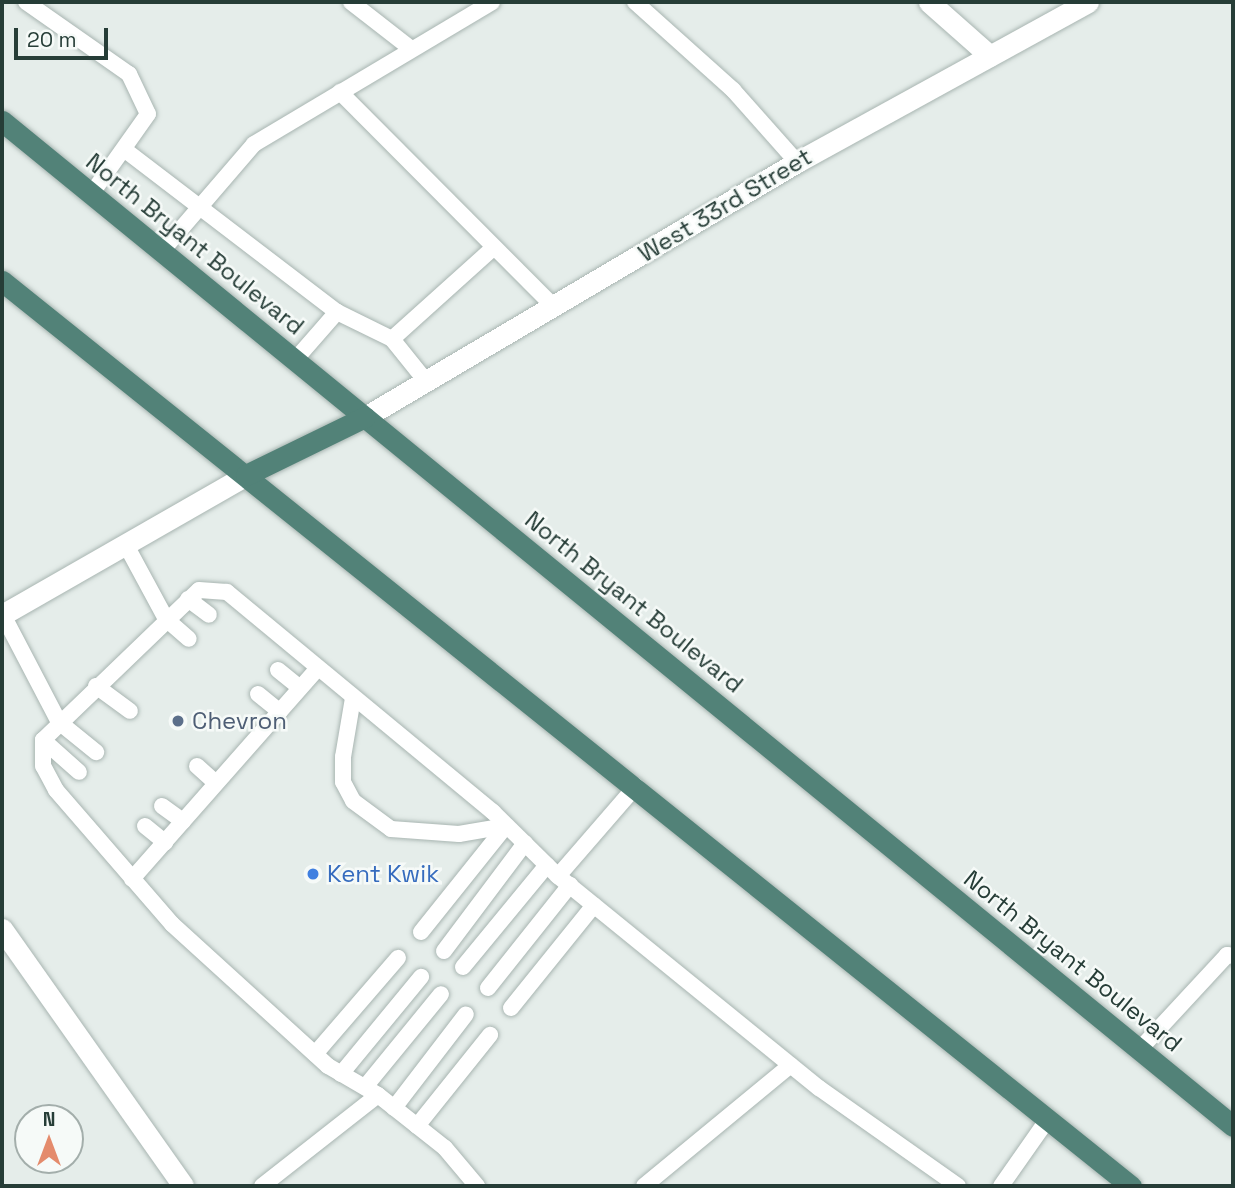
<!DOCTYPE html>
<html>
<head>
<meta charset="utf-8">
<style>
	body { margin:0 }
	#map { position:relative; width:1235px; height:1188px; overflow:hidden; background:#e5edea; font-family:"Space Grotesk",sans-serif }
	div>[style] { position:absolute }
	.roads { filter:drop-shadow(0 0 2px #a8b5b1) drop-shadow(0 0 2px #a8b5b1) }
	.service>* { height:16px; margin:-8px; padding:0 8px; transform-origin:8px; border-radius:8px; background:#fff }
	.minor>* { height:21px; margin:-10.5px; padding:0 10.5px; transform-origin:10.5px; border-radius:10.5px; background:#fff }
	.trunk>* { height:21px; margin:-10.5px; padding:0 10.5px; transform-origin:10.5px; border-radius:10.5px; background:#528278 }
	.dots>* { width:19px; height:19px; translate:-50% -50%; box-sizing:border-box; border:4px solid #f6faf8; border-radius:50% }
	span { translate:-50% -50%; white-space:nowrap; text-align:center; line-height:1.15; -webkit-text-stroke:5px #f6faf8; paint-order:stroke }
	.street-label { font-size:24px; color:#263d37 }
	.service-label { font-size:24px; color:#4e5e75 }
	.left { translate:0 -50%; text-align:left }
	.shop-label { font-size:24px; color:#366cbe }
	.frame { position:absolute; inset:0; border:4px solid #263d37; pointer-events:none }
	.north { position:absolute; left:14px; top:1104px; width:70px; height:70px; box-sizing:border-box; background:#f6faf8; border:2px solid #a3aeab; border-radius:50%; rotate:0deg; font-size:19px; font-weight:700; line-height:28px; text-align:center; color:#263d37 }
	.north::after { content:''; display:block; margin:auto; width:24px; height:32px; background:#e48b6c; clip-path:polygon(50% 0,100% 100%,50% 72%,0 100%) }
	.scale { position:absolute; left:14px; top:28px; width:94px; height:32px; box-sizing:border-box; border:4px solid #263d37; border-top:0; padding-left:9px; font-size:21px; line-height:24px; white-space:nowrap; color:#263d37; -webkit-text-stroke:5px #f6faf8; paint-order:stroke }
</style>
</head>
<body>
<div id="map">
	<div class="roads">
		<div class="service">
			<i style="left:26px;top:2px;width:126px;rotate:35deg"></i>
			<i style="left:129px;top:74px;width:44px;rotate:64.6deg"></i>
			<i style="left:148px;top:114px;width:97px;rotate:125.3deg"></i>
			<i style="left:351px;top:2px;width:75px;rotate:37.9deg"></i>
			<i style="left:635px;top:2px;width:132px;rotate:41.9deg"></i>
			<i style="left:733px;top:90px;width:96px;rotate:48.4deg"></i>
			<i style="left:340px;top:92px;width:303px;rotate:45.1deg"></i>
			<i style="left:125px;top:150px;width:267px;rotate:37.4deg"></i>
			<i style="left:337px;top:312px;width:61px;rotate:26.1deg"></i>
			<i style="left:392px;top:339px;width:53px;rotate:51.2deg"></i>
			<i style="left:162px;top:251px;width:141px;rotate:-49.3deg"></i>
			<i style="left:254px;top:144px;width:277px;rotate:-30.8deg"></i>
			<i style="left:392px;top:339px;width:137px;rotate:-42deg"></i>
			<i style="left:295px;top:360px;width:64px;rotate:-48.8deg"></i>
			<i style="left:126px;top:545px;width:84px;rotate:61.6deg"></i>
			<i style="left:166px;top:619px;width:30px;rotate:41deg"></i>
			<i style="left:188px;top:599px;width:26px;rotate:37deg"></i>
			<i style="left:3px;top:615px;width:121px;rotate:62.4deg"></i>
			<i style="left:59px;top:722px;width:48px;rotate:39deg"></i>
			<i style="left:278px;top:670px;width:28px;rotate:39deg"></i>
			<i style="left:96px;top:686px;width:42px;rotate:36.3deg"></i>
			<i style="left:258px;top:694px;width:28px;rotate:39deg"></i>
			<i style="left:353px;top:698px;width:60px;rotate:99.6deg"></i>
			<i style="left:343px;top:757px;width:25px;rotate:90deg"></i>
			<i style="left:343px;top:782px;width:21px;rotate:62deg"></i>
			<i style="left:353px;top:801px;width:47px;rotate:36.4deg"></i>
			<i style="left:391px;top:829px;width:68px;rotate:4.2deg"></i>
			<i style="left:459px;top:834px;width:48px;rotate:-9.7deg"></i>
			<i style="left:43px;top:740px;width:48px;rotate:41.6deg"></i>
			<i style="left:197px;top:766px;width:25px;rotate:42deg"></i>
			<i style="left:636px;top:786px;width:119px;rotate:130.9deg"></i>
			<i style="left:558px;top:876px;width:336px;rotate:39.1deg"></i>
			<i style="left:819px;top:1088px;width:170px;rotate:35.2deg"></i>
			<i style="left:162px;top:806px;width:26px;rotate:36deg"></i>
			<i style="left:145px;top:826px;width:26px;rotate:39deg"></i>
			<i style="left:132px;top:879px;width:280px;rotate:-48.6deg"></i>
			<i style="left:421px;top:932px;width:136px;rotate:-51.3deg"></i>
			<i style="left:444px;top:951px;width:135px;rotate:-53.1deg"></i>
			<i style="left:463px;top:967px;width:132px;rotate:-50.5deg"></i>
			<i style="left:488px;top:988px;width:132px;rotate:-51.5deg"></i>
			<i style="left:511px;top:1008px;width:132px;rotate:-51.1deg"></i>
			<i style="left:1140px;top:1049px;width:128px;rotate:-47.2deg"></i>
			<i style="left:1227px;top:955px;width:6px;rotate:9deg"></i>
			<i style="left:315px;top:1054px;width:127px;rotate:-49.2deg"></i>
			<i style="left:341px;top:1074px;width:126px;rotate:-50.5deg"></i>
			<i style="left:365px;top:1087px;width:120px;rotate:-50.7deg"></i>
			<i style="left:378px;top:1095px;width:58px;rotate:-149.9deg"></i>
			<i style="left:328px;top:1066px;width:211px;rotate:-137.7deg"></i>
			<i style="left:172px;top:924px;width:177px;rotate:-130.9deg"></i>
			<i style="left:56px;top:790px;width:27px;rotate:-118deg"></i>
			<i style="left:43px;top:766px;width:26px;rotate:-90deg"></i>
			<i style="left:43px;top:740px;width:216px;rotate:-43.9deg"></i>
			<i style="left:199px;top:590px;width:28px;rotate:4deg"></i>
			<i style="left:227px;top:592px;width:345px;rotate:39.6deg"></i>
			<i style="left:493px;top:812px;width:91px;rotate:44.6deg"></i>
			<i style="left:394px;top:1108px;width:118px;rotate:-52.5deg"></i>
			<i style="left:417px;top:1126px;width:117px;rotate:-51.3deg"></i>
			<i style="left:262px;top:1186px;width:147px;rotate:-38.1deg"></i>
			<i style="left:378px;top:1095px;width:85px;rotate:38.3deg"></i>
			<i style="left:445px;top:1148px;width:50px;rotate:49.9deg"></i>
			<i style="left:644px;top:1186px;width:190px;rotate:-39.5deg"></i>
			<i style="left:1001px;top:1186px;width:82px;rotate:-55deg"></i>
		</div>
		<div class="minor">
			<i style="left:929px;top:2px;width:81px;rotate:41.5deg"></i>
			<i style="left:365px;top:417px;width:502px;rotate:-30.55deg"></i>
			<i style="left:797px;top:162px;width:332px;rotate:-28.8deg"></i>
			<i style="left:2px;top:615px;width:281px;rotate:-29.8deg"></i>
			<i style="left:2px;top:929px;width:314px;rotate:54.8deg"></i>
		</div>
		<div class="trunk">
			<i style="left:2px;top:121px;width:1589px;rotate:39.23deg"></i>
			<i style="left:2px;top:281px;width:1447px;rotate:38.72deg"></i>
			<i style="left:246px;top:475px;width:132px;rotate:-26deg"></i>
		</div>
	</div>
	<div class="dots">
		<i style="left:178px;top:721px;background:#5c6f8a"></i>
		<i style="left:313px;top:874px;background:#3f7fe0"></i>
	</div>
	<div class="street-label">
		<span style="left:725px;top:205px;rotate:-31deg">West 33rd Street</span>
		<span style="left:195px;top:244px;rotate:39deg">North Bryant Boulevard</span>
		<span style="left:634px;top:602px;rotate:39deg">North Bryant Boulevard</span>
		<span style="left:1073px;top:961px;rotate:39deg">North Bryant Boulevard</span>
	</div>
	<div class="service-label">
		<span class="left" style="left:192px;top:721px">Chevron</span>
	</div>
	<div class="shop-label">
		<span class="left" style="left:327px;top:874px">Kent Kwik</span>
	</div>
	<div class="frame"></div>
	<div class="north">N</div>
	<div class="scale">20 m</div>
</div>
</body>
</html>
